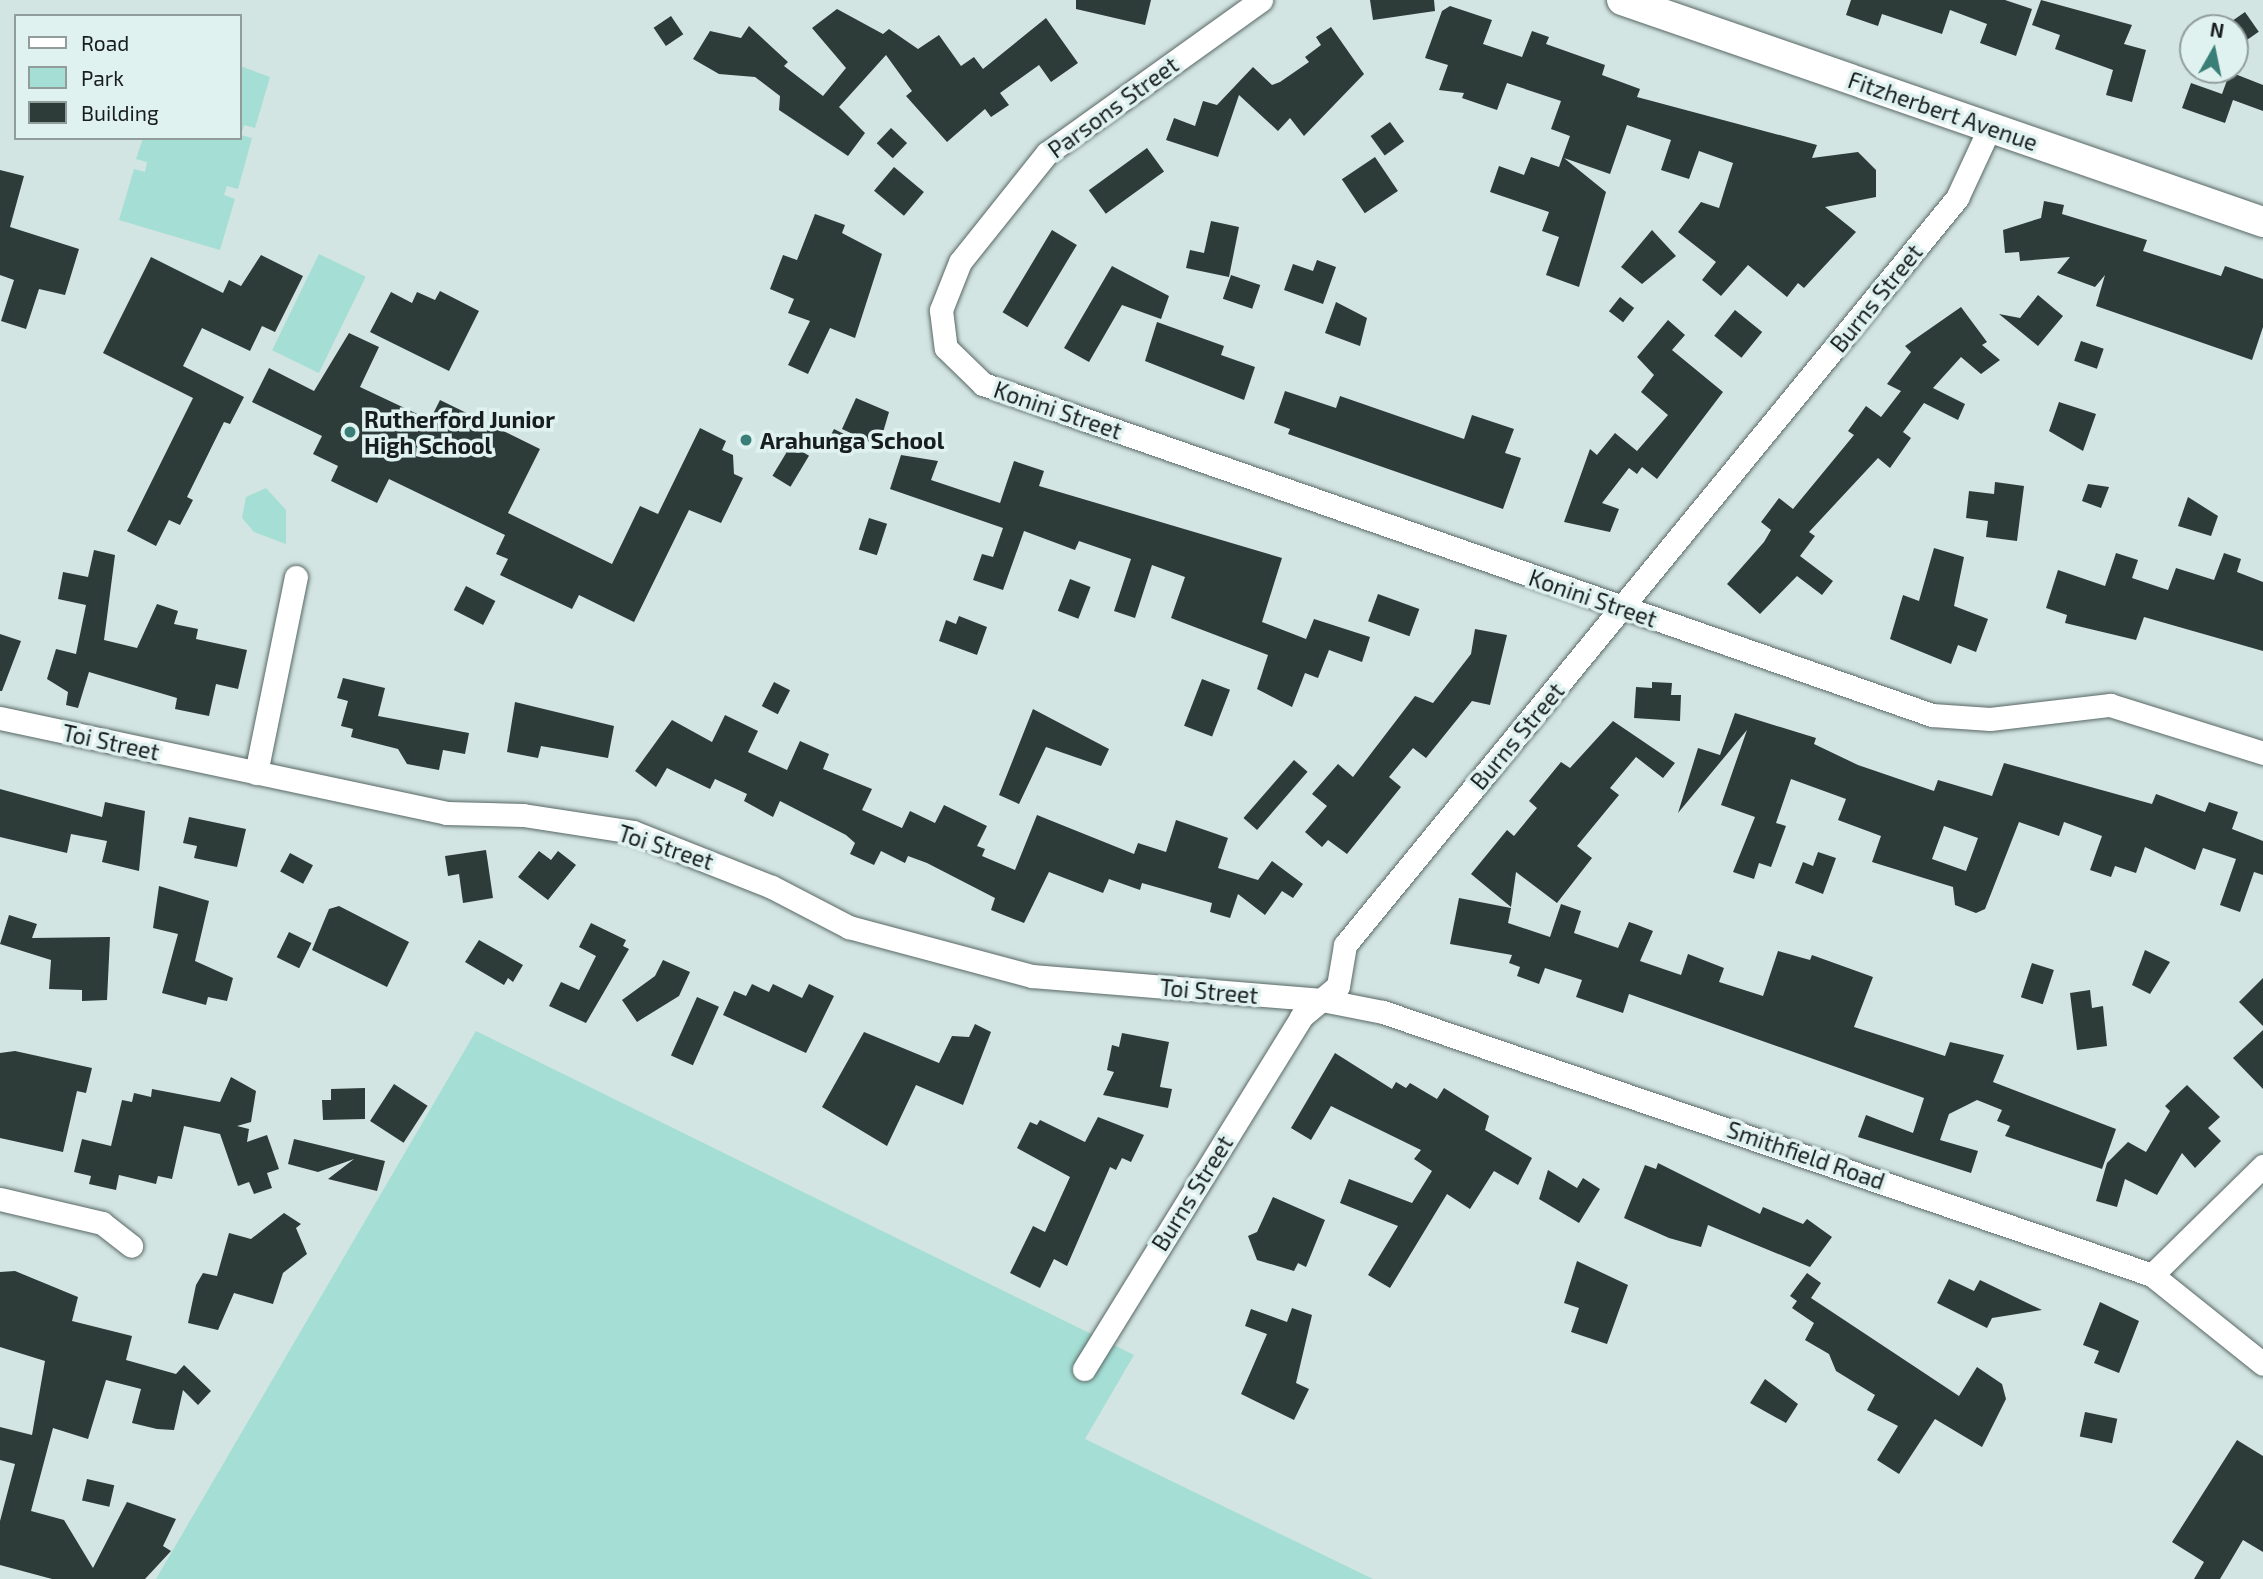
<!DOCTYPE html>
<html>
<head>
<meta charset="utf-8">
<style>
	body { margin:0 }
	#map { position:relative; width:2263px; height:1579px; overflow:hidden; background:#d3e5e2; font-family:"Exo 2",sans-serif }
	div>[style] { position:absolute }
	.green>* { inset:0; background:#a4ded5; transform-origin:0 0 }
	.building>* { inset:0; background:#2d3b39; transform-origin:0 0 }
	.roads { filter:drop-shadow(0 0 2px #586865) drop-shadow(0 0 2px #586865) }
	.minor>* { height:23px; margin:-11.5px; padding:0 11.5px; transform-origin:11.5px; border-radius:11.5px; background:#fff }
	.major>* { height:30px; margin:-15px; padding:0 15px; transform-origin:15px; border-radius:15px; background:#fff }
	.dots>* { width:19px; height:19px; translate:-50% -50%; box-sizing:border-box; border:4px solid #e0f2ef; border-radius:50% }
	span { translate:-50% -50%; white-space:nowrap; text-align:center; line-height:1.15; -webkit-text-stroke:7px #e0f2ef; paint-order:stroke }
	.street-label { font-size:23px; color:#181e1d }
	.poi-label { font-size:23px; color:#181e1d; font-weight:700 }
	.left { translate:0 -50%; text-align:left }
	.legend { position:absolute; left:14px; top:14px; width:228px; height:126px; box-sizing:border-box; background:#e0f2ef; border:2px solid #909d9b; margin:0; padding:9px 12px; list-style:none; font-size:21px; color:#181e1d }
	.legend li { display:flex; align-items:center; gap:14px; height:35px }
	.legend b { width:35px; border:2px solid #909d9b }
	.north { position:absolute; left:2179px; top:14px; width:70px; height:70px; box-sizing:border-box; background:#e0f2ef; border:2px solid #909d9b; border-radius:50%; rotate:9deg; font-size:19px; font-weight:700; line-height:28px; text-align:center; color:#181e1d }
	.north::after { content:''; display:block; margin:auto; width:24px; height:32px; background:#397f77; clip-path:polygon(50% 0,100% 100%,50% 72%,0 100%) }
</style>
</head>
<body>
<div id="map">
	<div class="green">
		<i style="clip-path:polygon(240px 66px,270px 77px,255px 128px,244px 125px,241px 135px,252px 138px,238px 189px,227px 186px,224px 195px,235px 199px,220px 250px,119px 220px,134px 169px,145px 172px,147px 162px,136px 159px,143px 138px,240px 138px)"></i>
		<i style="left:319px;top:254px;width:52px;height:107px;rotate:26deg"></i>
		<i style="clip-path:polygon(266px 488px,286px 510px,286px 544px,254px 532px,242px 518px,246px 497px)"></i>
		<i style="clip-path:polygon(476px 1031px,1134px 1355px,1085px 1439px,1373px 1579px,156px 1579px)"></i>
	</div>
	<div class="building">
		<i style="clip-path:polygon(1076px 0,1151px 0,1145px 25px,1076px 9px)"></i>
		<i style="clip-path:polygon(1370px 0,1434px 0,1435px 11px,1373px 20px)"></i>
		<i style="clip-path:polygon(1851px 0,2005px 0,2032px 9px,2016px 56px,1980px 43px,1987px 24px,1950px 10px,1942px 34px,1882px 14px,1878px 26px,1846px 15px)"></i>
		<i style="clip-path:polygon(2041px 0,2132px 25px,2124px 44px,2146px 50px,2132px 102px,2106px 95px,2113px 70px,2055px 49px,2060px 35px,2032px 25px)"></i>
		<i style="clip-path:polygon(1450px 6px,1492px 20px,1483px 44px,1522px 57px,1532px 31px,1549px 37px,1546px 44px,1605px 65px,1602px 75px,1640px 89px,1637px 97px,1817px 145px,1812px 158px,1858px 152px,1876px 170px,1876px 197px,1825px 207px,1856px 232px,1804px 288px,1798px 283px,1787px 297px,1748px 265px,1721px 296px,1702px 280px,1716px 262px,1678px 232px,1701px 202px,1719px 208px,1733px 163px,1699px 151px,1689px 179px,1661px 170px,1671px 140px,1627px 125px,1610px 174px,1564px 158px,1606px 192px,1579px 287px,1546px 275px,1559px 237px,1542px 231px,1549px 212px,1490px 192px,1499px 166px,1524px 175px,1531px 157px,1559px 167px,1570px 136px,1551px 129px,1561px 101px,1507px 83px,1497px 110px,1462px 98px,1464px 93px,1439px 90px,1448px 65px,1425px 58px,1442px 11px)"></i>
		<i style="clip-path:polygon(837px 9px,883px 34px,889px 29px,918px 49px,939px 35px,961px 66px,974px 57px,983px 69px,1046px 18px,1078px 63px,1051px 82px,1039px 65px,1000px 93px,1009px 105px,991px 117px,985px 109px,947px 142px,906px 96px,912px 91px,886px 55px,839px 107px,865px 133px,848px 156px,779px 110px,780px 96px,755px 77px,719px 74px,693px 59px,710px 31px,741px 38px,749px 26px,788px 62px,784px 66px,823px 96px,846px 68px,812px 28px)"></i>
		<i style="left:2245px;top:12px;width:24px;height:22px;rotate:55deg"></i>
		<i style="left:671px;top:16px;width:22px;height:21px;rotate:56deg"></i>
		<i style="clip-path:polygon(1331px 27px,1364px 74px,1304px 136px,1290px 118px,1278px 131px,1239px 95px,1218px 157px,1166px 140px,1174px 118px,1195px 126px,1203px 101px,1217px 105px,1253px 67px,1272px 85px,1280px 82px,1309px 62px,1305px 57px,1321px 45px,1316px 37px)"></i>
		<i style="clip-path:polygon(2230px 72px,2263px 85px,2263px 111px,2233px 100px,2225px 123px,2182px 108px,2191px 83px,2222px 94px)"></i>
		<i style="left:1390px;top:122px;width:24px;height:24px;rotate:54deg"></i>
		<i style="left:891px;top:128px;width:22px;height:21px;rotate:43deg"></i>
		<i style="left:1147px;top:148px;width:29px;height:72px;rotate:54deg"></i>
		<i style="left:1375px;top:157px;width:41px;height:40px;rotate:56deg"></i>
		<i style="left:894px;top:167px;width:39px;height:31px;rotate:40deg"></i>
		<i style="clip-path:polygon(0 170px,24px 176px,10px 227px,79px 249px,65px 295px,39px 289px,26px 329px,1px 321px,14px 280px,0 275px)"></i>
		<i style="clip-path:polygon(2044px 201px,2064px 205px,2062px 214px,2147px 240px,2143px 251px,2221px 276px,2225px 266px,2263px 279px,2263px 327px,2252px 360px,2096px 306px,2105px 275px,2095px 287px,2057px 273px,2070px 257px,2020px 261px,2019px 252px,2005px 253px,2003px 230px,2041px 218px)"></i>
		<i style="clip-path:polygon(815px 214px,845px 225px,842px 233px,882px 254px,855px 338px,830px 328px,808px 374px,788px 365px,810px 321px,788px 313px,794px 299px,770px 289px,783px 255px,797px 260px)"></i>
		<i style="clip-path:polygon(1211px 221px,1239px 227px,1229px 277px,1186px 268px,1190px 250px,1204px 253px)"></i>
		<i style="left:1052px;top:230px;width:29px;height:96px;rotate:31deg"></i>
		<i style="clip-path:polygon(1652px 230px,1676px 256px,1642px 284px,1621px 267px)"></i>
		<i style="clip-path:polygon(261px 255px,303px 276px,275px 332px,262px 326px,250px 351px,202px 328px,183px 366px,244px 397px,230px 424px,224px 422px,187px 497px,193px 500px,180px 525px,169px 520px,156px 546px,127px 531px,193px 398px,103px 353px,151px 257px,223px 293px,229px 280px,241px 286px)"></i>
		<i style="clip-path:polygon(1317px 260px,1336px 267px,1323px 304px,1284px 290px,1293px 264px,1313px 271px)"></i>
		<i style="clip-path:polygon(1112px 266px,1169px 296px,1161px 319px,1122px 305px,1089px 362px,1064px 348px)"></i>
		<i style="left:1231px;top:275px;width:31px;height:25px;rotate:19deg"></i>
		<i style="clip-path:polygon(440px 291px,479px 311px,449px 371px,370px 332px,391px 292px,412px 303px,417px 292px,435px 300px)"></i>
		<i style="clip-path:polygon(2038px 295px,2063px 316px,2038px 346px,1999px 314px,2020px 318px)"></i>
		<i style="left:1620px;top:297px;width:18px;height:18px;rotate:38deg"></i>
		<i style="clip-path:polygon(1336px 302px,1367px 318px,1360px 346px,1325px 333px)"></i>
		<i style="clip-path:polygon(1961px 307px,1987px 342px,1982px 345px,2000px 360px,1981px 374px,1961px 357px,1933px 388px,1965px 404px,1958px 420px,1924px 403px,1903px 432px,1911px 438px,1890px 468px,1878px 458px,1809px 532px,1815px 536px,1800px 556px,1833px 581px,1822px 595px,1797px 576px,1760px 614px,1727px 584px,1764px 542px,1771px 530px,1761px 522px,1779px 498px,1793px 509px,1854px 435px,1848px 431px,1866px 406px,1881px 417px,1901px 391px,1887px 384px,1911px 352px,1905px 346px)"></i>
		<i style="left:1735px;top:310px;width:35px;height:33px;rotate:39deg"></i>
		<i style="clip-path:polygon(1668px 320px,1685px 335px,1672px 350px,1723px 392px,1657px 479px,1642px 467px,1637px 474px,1629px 468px,1602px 503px,1619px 509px,1610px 532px,1564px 522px,1590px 449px,1597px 455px,1615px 433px,1637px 451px,1668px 415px,1641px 392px,1654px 375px,1637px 357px)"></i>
		<i style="clip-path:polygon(1157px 322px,1224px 346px,1221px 355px,1255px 367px,1244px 400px,1145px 361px)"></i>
		<i style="clip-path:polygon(349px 333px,379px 347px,360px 387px,430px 420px,440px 400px,540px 449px,508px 513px,612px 564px,640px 506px,658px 514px,700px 428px,726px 441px,722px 450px,733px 455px,734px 474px,743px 478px,721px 523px,689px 510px,634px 622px,579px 595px,572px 609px,500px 575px,508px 559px,496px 554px,505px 535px,389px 479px,377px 503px,331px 481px,338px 466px,313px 454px,322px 436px,252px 402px,269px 368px,314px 391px)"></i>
		<i style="left:2081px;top:341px;width:24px;height:21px;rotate:19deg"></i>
		<i style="clip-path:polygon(1285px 391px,1336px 408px,1340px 396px,1464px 439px,1472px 415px,1514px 429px,1505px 453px,1521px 458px,1503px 509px,1288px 434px,1290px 429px,1274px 423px)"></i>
		<i style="clip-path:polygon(856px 398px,889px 412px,879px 446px,842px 429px)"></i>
		<i style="clip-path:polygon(2059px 402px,2096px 414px,2083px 451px,2049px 431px)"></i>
		<i style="left:834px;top:429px;width:20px;height:18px;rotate:27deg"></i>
		<i style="left:791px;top:445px;width:21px;height:36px;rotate:31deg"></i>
		<i style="clip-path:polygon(901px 455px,938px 461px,931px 480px,1000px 503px,1014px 461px,1044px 471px,1039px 486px,1282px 558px,1262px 622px,1306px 639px,1314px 619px,1370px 637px,1362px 662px,1329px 650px,1318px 678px,1305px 673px,1292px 707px,1257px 689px,1268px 655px,1171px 618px,1185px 577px,1152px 565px,1135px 618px,1114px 611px,1131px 559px,1079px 541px,1075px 550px,1024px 531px,1003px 590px,973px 580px,982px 554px,993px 557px,1003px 528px,890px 489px)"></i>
		<i style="clip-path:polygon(1995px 482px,2024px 486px,2017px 541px,1986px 537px,1988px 521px,1966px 518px,1969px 491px,1994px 494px)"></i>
		<i style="clip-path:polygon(2088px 484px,2109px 487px,2101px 508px,2082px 501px)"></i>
		<i style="clip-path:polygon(2188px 497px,2218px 516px,2211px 536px,2178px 526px)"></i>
		<i style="left:869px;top:518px;width:19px;height:33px;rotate:18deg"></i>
		<i style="clip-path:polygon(1934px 548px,1964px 557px,1954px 606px,1988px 619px,1976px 652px,1958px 645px,1951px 664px,1890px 639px,1903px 595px,1919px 601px)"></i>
		<i style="clip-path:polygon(94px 550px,115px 555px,104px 640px,137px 648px,157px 604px,178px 611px,174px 624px,198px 629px,196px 639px,247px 650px,238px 689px,216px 684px,209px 716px,175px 709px,177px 698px,89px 672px,78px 708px,66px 705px,68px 692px,47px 679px,56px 649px,76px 654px,86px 605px,58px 599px,63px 572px,88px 577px)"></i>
		<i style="clip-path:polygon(2116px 553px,2138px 560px,2132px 578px,2168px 590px,2176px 568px,2214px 580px,2224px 553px,2241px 559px,2237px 572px,2263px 582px,2263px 651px,2144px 617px,2136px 640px,2065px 623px,2067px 615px,2046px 608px,2058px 570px,2105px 586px)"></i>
		<i style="left:1070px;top:579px;width:22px;height:34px;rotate:21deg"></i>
		<i style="left:466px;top:586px;width:33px;height:27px;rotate:27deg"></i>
		<i style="left:1378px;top:594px;width:44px;height:29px;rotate:20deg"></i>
		<i style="clip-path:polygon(959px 616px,987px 627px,977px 655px,939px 641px,946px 620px,956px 624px)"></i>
		<i style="clip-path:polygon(1475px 629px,1507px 635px,1490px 705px,1472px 701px,1426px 758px,1413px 748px,1389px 777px,1401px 787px,1347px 854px,1328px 840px,1322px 847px,1305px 832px,1327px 806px,1312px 794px,1338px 764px,1353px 777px,1415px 696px,1433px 703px,1471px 654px)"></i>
		<i style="clip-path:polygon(0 634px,21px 641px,2px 691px,0 691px)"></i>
		<i style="clip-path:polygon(343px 678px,385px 688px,378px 716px,469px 733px,465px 754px,443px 750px,439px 770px,407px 764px,398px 749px,351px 737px,353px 729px,341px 726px,348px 701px,337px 698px)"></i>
		<i style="left:1202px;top:679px;width:30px;height:50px;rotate:21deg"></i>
		<i style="left:774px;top:682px;width:18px;height:27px;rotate:27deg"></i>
		<i style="clip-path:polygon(1652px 682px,1672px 683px,1671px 695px,1681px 695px,1680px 721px,1634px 718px,1636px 687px,1652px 688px)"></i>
		<i style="clip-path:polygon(515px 702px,614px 726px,608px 758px,541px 746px,538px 758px,507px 752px)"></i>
		<i style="clip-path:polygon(1033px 709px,1109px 749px,1101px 766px,1046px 747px,1019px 804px,999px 795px)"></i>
		<i style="clip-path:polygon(evenodd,1735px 713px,1816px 738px,1814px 744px,1858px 765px,1934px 791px,1938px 780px,1992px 796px,2004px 763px,2152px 804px,2156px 794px,2205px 812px,2209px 802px,2238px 812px,2232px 829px,2263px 841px,2263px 875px,2254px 872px,2240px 912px,2220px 905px,2236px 859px,2203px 848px,2195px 870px,2145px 847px,2136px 873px,2115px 866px,2111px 877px,2090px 870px,2102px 836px,2064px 822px,2059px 836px,2019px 822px,1985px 909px,1976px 913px,1955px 905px,1953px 887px,1872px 862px,1881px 836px,1838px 820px,1846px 799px,1791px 779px,1776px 823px,1786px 826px,1771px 867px,1759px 863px,1754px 879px,1733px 872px,1755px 817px,1721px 805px,1747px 730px,1678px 813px,1698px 748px,1720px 755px,1735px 713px,1944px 826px,1978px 838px,1966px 871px,1932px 859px,1944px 826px)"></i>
		<i style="clip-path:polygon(725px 715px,758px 731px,748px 752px,787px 770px,800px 741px,829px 754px,823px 769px,872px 789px,862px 810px,902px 828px,910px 811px,935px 823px,944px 805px,987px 826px,977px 846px,985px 849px,982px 856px,1015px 870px,1037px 815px,1134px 854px,1138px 843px,1166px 852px,1176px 820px,1228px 838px,1218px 868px,1258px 880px,1272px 861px,1303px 884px,1293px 898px,1282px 891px,1265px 915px,1238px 894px,1230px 918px,1210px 912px,1212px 903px,1142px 883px,1140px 890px,1109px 879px,1103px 893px,1049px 872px,1024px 923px,991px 910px,995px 898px,927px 863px,908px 856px,905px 863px,881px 851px,874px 865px,850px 854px,855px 843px,846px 835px,780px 801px,773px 817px,744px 801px,747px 794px,715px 779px,710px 789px,667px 768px,656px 787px,635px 771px,672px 720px,712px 742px)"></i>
		<i style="clip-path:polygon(1613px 721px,1675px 763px,1663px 778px,1636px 757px,1610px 788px,1619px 795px,1577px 846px,1592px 858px,1557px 903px,1516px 872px,1511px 907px,1471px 874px,1507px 830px,1514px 836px,1537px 808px,1529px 801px,1561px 762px,1570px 768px)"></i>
		<i style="left:1294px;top:760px;width:18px;height:77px;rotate:41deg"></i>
		<i style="clip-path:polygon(0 789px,102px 817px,105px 802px,145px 811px,139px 871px,102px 862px,107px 841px,71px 834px,67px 853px,0 837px)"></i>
		<i style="clip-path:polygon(189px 817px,246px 829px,237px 867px,194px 858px,197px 846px,183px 843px)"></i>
		<i style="clip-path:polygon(486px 850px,493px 898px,463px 903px,459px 874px,448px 876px,445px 856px)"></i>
		<i style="clip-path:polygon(539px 851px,551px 860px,558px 851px,576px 865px,548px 900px,518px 877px)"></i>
		<i style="clip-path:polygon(1818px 852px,1836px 858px,1823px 894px,1795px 883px,1803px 862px,1813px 866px)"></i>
		<i style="left:290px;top:853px;width:26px;height:21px;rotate:28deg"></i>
		<i style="clip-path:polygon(159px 886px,209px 901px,195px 961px,233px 978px,227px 1001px,208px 997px,206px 1005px,162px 993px,178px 934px,153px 928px)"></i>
		<i style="clip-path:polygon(1459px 898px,1511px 908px,1508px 923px,1550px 937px,1561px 904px,1581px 911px,1574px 933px,1618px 948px,1629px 922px,1635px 924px,1653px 931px,1640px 961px,1681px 975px,1688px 954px,1724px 968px,1719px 982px,1763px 996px,1778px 951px,1810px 960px,1812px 955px,1873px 977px,1854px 1027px,1945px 1056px,1950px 1042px,2004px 1055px,1993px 1082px,2116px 1129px,2102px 1169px,2005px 1136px,2010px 1126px,1997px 1121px,2002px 1110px,1977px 1100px,1949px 1114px,1940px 1140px,1978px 1151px,1971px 1173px,1858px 1137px,1866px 1115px,1913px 1133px,1924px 1098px,1629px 994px,1623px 1013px,1576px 997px,1582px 980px,1545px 968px,1539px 984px,1517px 976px,1520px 967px,1509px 963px,1512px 955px,1450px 944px)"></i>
		<i style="clip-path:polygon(339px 906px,409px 942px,387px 987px,312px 950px,329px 909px)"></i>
		<i style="clip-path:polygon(9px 915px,37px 924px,32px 938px,110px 937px,107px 1000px,82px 1001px,82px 990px,49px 989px,51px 960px,0 944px)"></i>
		<i style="clip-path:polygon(591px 923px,626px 940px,623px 946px,629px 949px,586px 1023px,549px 1006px,561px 982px,579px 990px,596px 956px,579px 947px)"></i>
		<i style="left:289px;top:932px;width:25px;height:28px;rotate:26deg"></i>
		<i style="clip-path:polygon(479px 940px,523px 965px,513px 982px,508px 978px,504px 985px,465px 962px)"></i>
		<i style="clip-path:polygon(2145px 950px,2170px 962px,2150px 994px,2132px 985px)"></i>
		<i style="clip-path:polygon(663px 960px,690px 972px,679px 996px,637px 1022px,622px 1000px,655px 976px)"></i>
		<i style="left:2032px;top:963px;width:23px;height:36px;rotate:18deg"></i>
		<i style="clip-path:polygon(2263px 978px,2263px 1026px,2239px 1002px)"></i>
		<i style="clip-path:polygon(752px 984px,769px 992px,773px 984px,802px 998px,809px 984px,834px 996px,806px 1053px,723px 1015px,734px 991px,746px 996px)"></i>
		<i style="clip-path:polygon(2090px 990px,2092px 1008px,2103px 1006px,2107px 1046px,2077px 1050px,2070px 993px)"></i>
		<i style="left:697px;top:997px;width:24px;height:64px;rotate:24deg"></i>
		<i style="clip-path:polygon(975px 1024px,991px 1032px,963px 1105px,916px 1085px,887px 1146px,822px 1107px,864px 1032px,939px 1063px,952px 1036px,969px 1037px)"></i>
		<i style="clip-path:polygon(2263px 1030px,2263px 1089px,2233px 1058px)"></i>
		<i style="clip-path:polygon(1122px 1033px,1169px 1042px,1160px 1087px,1172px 1089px,1168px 1108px,1103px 1095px,1114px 1072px,1107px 1070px,1112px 1045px,1119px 1047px)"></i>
		<i style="clip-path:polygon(15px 1051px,92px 1068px,86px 1093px,77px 1091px,63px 1152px,0 1138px,0 1053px)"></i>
		<i style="clip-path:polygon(1335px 1053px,1392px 1089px,1396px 1082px,1406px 1088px,1410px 1083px,1437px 1099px,1444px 1088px,1489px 1116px,1485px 1130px,1532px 1158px,1518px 1185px,1494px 1171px,1470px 1209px,1447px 1194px,1390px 1288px,1368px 1275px,1398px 1226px,1340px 1203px,1349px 1179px,1412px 1203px,1432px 1171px,1414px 1159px,1421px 1150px,1331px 1106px,1311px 1140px,1291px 1128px)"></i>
		<i style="clip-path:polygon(231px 1077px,256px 1091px,251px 1122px,237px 1126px,249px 1129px,247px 1142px,267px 1135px,279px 1169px,267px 1173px,272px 1188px,254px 1194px,249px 1182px,238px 1186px,220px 1134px,184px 1126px,172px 1179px,158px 1176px,156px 1184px,119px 1175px,116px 1190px,89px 1184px,91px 1176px,74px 1172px,82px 1139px,111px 1146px,122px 1100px,132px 1102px,134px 1093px,151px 1097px,152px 1089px,220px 1102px)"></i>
		<i style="left:394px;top:1084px;width:40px;height:44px;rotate:33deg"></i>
		<i style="clip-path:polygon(2187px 1085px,2220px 1117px,2208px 1128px,2221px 1141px,2195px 1168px,2182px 1153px,2157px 1195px,2125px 1179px,2117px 1207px,2096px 1201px,2107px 1163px,2128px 1142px,2146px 1152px,2170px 1111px,2165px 1106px)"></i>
		<i style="clip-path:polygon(365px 1088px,365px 1119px,323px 1120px,322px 1100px,331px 1100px,331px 1089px)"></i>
		<i style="clip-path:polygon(1098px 1117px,1144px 1135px,1131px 1162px,1122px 1158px,1116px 1170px,1110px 1167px,1067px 1266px,1054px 1259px,1040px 1288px,1010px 1273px,1033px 1226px,1045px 1232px,1070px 1177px,1017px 1148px,1030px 1122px,1037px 1125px,1040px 1120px,1085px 1142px)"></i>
		<i style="clip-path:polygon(294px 1139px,385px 1161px,377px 1191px,328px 1179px,354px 1159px,318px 1172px,288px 1164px)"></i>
		<i style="clip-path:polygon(1658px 1163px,1760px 1214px,1763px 1207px,1803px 1224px,1807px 1219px,1832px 1237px,1810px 1267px,1708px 1225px,1701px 1247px,1669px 1238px,1624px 1218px,1645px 1165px,1656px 1169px)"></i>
		<i style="clip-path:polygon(1548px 1170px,1577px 1188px,1583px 1178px,1600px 1189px,1579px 1223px,1539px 1199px)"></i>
		<i style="clip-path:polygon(1273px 1197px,1325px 1220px,1306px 1267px,1298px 1263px,1294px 1271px,1257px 1260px,1248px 1236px,1257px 1232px)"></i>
		<i style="clip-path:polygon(284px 1213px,301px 1224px,296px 1228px,307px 1254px,283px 1273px,273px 1304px,234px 1293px,218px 1330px,188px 1323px,196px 1285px,203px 1273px,217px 1276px,229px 1233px,251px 1239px)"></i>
		<i style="clip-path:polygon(1577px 1261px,1628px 1285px,1607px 1344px,1571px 1332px,1579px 1308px,1564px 1303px)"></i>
		<i style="clip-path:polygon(15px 1271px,78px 1297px,72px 1321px,132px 1336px,126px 1360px,176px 1374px,184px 1365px,211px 1391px,198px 1405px,183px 1390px,174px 1430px,157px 1429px,132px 1423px,141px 1389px,106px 1380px,88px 1439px,53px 1428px,31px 1511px,64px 1520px,93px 1568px,127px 1502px,176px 1519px,163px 1546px,171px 1551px,145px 1579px,52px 1579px,0 1565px,0 1521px,15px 1464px,0 1460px,0 1427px,32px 1435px,45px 1361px,0 1347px,0 1272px)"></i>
		<i style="clip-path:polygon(1807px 1273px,1821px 1283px,1811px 1298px,1959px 1396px,1977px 1367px,2002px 1384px,2006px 1399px,1982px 1447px,1935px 1419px,1899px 1474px,1877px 1460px,1898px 1426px,1867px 1410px,1875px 1395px,1836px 1371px,1829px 1354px,1805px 1340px,1814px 1323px,1792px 1308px,1797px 1301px,1790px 1296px)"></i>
		<i style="clip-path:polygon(1949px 1279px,1974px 1291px,1980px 1280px,2042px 1310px,1992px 1318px,1987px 1328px,1937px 1303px)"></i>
		<i style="clip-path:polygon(2100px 1302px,2139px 1321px,2119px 1373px,2094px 1363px,2099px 1351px,2083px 1345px)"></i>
		<i style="clip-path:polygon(1292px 1308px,1312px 1315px,1296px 1383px,1309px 1389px,1294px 1420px,1241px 1394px,1267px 1334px,1245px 1326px,1251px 1309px,1287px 1322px)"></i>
		<i style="clip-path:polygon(1765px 1379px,1798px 1404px,1786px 1423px,1750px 1403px)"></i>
		<i style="left:2085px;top:1412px;width:33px;height:25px;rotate:12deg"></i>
		<i style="clip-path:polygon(2237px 1440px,2263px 1456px,2263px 1552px,2243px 1540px,2220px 1579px,2194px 1579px,2204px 1562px,2172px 1542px)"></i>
		<i style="left:87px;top:1479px;width:28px;height:22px;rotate:13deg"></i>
	</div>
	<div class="roads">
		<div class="minor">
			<i style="left:1261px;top:0;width:263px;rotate:144.4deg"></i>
			<i style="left:1047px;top:153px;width:139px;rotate:128.6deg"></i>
			<i style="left:960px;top:262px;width:52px;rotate:111.6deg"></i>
			<i style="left:941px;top:310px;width:38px;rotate:83deg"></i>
			<i style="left:946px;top:348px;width:52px;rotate:44.2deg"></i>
			<i style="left:983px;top:384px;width:1005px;rotate:19.23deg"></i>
			<i style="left:1932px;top:715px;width:58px;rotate:3.9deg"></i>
			<i style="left:1990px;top:719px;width:121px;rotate:-6.7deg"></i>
			<i style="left:2110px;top:705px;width:160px;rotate:17.4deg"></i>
			<i style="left:0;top:718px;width:456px;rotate:12deg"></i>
			<i style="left:446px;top:813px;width:77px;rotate:1.5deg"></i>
			<i style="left:523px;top:815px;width:111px;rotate:8.8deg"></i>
			<i style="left:633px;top:832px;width:149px;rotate:21.6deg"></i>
			<i style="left:772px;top:887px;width:87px;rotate:27.5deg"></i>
			<i style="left:849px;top:927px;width:189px;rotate:15deg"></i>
			<i style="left:1032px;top:976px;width:291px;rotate:4.7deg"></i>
			<i style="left:1322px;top:1000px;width:62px;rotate:11.1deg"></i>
			<i style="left:1383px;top:1012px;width:813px;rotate:18.88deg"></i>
			<i style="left:2152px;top:1275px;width:142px;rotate:38.7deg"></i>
			<i style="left:256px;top:773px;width:200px;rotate:-78.5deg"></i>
			<i style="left:0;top:1199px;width:105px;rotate:13.2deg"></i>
			<i style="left:102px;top:1223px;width:37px;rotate:38deg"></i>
			<i style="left:2152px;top:1275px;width:156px;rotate:-44.5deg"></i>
			<i style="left:1084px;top:1369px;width:414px;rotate:-58.3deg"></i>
			<i style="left:1301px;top:1017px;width:48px;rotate:-40deg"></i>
			<i style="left:1338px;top:986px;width:42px;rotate:-80.3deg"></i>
			<i style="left:1345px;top:945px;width:966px;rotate:-50.67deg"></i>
			<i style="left:1957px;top:198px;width:78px;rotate:-65.1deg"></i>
		</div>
		<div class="major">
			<i style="left:1622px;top:0;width:678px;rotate:19.1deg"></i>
		</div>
	</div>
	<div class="dots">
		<i style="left:350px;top:432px;background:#397f77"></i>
		<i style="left:746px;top:440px;background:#397f77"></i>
	</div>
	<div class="street-label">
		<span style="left:1113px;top:107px;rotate:-36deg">Parsons Street</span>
		<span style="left:1943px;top:111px;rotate:19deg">Fitzherbert Avenue</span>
		<span style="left:1876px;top:298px;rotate:-51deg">Burns Street</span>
		<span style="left:1058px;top:410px;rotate:19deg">Konini Street</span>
		<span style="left:1593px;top:598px;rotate:19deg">Konini Street</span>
		<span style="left:1517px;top:736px;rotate:-50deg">Burns Street</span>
		<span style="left:111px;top:742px;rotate:12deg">Toi Street</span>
		<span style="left:666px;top:847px;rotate:18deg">Toi Street</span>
		<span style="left:1209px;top:991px;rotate:5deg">Toi Street</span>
		<span style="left:1806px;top:1155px;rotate:19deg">Smithfield Road</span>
		<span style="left:1192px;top:1193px;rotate:-58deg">Burns Street</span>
	</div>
	<div class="poi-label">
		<span class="left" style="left:364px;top:432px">Rutherford Junior<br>High School</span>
		<span class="left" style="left:760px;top:440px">Arahunga School</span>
	</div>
	<ul class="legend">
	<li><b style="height:9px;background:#fff"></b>Road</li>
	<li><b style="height:19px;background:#a4ded5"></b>Park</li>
	<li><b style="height:19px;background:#2d3b39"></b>Building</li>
	</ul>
	<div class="north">N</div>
</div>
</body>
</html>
